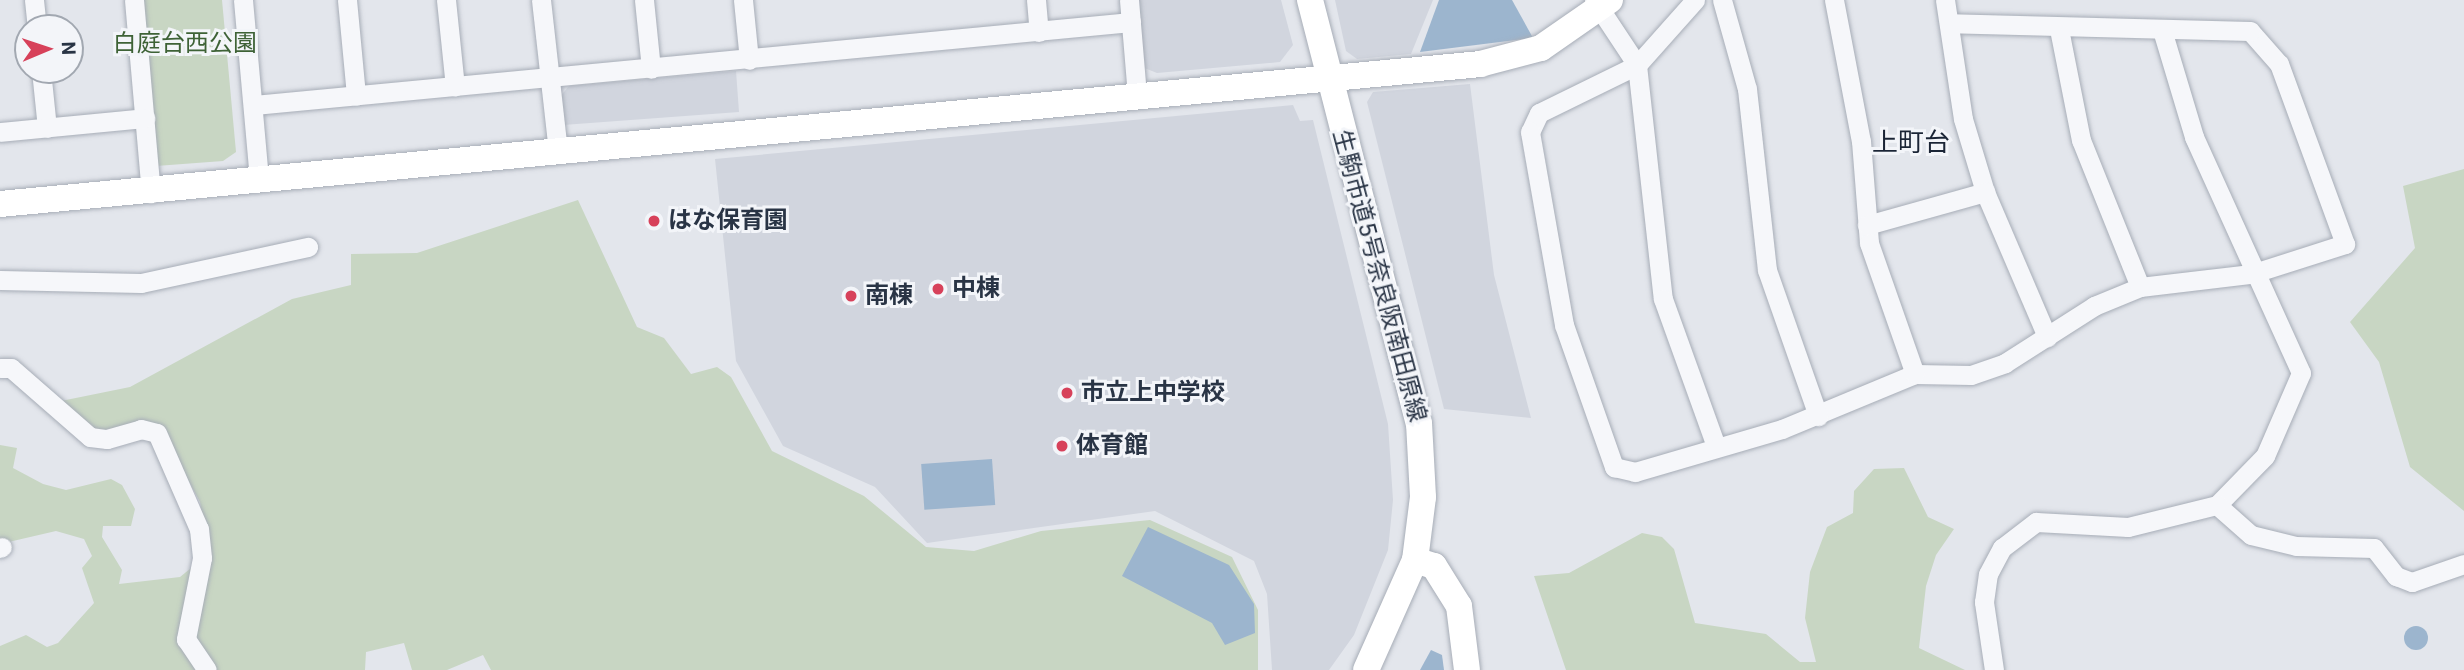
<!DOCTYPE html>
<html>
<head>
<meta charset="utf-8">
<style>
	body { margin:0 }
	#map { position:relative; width:2464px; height:670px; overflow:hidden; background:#e3e6ec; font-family:Roboto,"Noto Sans JP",sans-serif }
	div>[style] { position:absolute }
	.built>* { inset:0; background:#d1d5de }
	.green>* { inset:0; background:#c8d6c3 }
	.water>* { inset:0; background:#9cb5ce; transform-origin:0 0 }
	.round { border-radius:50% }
	.roads { filter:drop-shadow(0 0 2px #a7adb7) drop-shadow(0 0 2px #a7adb7) }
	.street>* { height:19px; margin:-9.5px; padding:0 9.5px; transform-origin:9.5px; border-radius:9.5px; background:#f6f7fa }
	.secondary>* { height:26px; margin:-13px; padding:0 13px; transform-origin:13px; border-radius:13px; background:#fff }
	.dots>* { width:19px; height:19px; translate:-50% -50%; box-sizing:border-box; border:4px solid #f3f5f9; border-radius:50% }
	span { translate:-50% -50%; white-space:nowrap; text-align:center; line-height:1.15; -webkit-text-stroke:6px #f3f5f9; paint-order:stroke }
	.park-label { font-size:24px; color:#3e6236 }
	.poi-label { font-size:24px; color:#293445; font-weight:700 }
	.left { translate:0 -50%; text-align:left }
	.street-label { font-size:24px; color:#293445 }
	.neighbourhood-label { font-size:26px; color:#1b2536 }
	.north { position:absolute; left:14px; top:14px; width:70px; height:70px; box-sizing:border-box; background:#f3f5f9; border:2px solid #a2a8b1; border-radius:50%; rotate:88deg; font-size:19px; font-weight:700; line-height:28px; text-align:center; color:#293445 }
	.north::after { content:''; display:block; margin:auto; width:24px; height:32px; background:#d7415a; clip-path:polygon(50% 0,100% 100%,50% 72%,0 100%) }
</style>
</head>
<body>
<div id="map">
	<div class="built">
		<i style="clip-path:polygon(1136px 0,1281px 0,1293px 45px,1280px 62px,1157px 73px,1142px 67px)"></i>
		<i style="clip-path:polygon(1335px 0,1433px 0,1411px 54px,1357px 59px,1346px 51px)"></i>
		<i style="clip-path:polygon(736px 71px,739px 112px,563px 125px,559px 98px,569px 86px)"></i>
		<i style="clip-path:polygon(1470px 84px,1494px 275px,1531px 418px,1444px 409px,1367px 102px,1373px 92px)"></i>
		<i style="clip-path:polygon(1293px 105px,1300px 121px,1313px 120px,1388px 424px,1393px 500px,1388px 550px,1354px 635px,1329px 670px,1272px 670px,1267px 594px,1254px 561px,1155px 511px,927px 543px,875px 487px,783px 446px,736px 361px,715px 159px)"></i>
	</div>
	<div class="green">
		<i style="clip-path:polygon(140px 0,222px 0,236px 152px,223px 161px,156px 166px)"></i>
		<i style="clip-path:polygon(2464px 169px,2464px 511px,2410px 467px,2379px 362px,2350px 322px,2415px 248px,2403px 186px)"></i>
		<i style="clip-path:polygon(578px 200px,637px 327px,664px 338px,691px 374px,717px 367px,731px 377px,772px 451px,864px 496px,926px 547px,974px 551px,1041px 531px,1150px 520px,1232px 557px,1258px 610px,1258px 670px,491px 670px,483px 655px,447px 670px,412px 670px,404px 643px,366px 652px,365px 670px,0 670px,0 646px,26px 635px,47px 647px,58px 643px,94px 603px,82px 568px,92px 556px,84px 539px,56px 531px,0 544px,0 445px,17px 448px,13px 468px,43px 484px,66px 490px,111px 479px,122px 485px,135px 509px,131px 526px,103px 526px,102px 537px,122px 570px,119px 584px,180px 577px,207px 555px,200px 502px,168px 443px,93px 430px,61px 401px,130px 387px,292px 299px,351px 285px,351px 254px,417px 253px)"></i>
		<i style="clip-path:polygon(1904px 468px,1928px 517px,1954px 529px,1936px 555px,1926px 586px,1919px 648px,1965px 670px,1566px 670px,1534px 576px,1569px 573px,1642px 533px,1662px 537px,1674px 549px,1695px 623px,1766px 634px,1800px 662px,1816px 662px,1805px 618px,1810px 572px,1827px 527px,1853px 513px,1854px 491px,1874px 469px)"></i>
	</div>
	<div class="water">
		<i style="clip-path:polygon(1439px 0,1512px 0,1533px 38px,1420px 52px)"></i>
		<i style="left:992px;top:459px;width:46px;height:71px;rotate:86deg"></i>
		<i style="clip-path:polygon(1148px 527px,1229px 565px,1254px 604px,1255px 633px,1225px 645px,1212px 623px,1122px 576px)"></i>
		<i class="round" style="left:2404px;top:626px;width:24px;height:24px"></i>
		<i style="clip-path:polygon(1431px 650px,1442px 655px,1444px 670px,1420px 670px)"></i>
	</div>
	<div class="roads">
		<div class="street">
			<i style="left:34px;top:0;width:28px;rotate:84deg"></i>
			<i style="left:134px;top:0;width:194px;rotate:85deg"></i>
			<i style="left:243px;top:0;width:182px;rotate:84.9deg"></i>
			<i style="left:347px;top:0;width:96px;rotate:84.6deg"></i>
			<i style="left:446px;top:0;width:87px;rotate:84.1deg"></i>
			<i style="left:541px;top:0;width:152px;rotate:83.6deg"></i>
			<i style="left:644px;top:0;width:69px;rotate:84.2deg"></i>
			<i style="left:743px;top:0;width:60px;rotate:84.3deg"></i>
			<i style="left:1036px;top:0;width:32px;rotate:85deg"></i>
			<i style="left:1129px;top:0;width:96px;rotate:85.2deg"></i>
			<i style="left:1594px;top:0;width:78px;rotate:56.5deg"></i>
			<i style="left:1637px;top:65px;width:235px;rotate:83.7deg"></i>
			<i style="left:1663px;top:299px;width:156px;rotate:70.2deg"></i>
			<i style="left:1695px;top:0;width:87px;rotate:131.7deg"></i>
			<i style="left:1637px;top:65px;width:109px;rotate:153.9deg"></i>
			<i style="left:1539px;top:113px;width:21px;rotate:115deg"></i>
			<i style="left:1530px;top:132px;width:196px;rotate:80deg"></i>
			<i style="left:1564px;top:325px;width:151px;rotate:70.6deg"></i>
			<i style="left:1614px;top:467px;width:22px;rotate:13deg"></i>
			<i style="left:1635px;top:472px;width:153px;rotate:-16.3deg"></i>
			<i style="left:1782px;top:429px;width:144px;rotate:-22.5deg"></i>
			<i style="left:1915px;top:374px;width:56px;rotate:1deg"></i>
			<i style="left:1971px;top:375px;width:36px;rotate:-19deg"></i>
			<i style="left:2005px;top:363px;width:106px;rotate:-32.6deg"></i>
			<i style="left:2094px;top:306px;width:50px;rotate:-22.4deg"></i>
			<i style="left:2140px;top:287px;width:112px;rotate:-6.7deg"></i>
			<i style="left:2251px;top:274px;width:99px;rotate:-17.7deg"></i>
			<i style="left:2345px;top:244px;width:192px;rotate:-110.1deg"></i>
			<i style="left:2279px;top:64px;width:44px;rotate:-131.3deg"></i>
			<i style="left:2250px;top:31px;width:299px;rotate:-178.5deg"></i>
			<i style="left:1722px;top:0;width:92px;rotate:74.3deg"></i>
			<i style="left:1747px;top:89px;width:182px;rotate:83.7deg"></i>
			<i style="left:1767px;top:270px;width:155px;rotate:70.7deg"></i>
			<i style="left:1834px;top:0;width:144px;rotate:79.2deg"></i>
			<i style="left:1861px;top:141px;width:102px;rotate:85.5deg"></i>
			<i style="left:1869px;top:243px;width:139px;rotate:70.7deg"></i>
			<i style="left:1945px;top:0;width:120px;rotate:81.4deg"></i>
			<i style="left:1963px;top:119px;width:76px;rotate:73.2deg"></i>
			<i style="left:1985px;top:192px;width:158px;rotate:66.8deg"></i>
			<i style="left:2059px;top:29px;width:113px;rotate:78.8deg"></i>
			<i style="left:2081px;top:140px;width:158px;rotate:68.1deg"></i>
			<i style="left:2162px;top:30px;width:112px;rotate:73.3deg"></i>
			<i style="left:2194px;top:137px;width:259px;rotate:65.6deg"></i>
			<i style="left:2301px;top:373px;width:90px;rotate:113.4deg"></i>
			<i style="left:2265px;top:456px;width:69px;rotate:134.4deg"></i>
			<i style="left:41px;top:70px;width:58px;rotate:84.1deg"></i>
			<i style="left:254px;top:105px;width:881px;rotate:-5.41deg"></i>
			<i style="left:0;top:132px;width:146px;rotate:-5.5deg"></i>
			<i style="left:1867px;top:225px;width:123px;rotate:-15.6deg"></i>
			<i style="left:0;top:280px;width:141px;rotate:1.2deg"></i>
			<i style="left:141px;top:283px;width:171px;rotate:-12.2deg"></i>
			<i style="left:0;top:368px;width:11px"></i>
			<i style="left:11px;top:368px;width:105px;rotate:41.1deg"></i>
			<i style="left:90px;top:437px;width:17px;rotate:7deg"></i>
			<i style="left:107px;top:439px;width:35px;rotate:-16deg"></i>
			<i style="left:141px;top:429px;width:16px;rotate:14deg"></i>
			<i style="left:157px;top:433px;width:105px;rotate:66.4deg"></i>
			<i style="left:199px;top:529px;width:29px;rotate:84deg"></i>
			<i style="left:202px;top:558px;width:83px;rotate:101.2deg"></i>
			<i style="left:186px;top:639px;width:37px;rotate:56deg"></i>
			<i style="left:0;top:548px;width:2px;rotate:-27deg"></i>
			<i style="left:1994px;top:670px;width:69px;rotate:-98.4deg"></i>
			<i style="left:1984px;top:602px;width:28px;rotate:-82deg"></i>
			<i style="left:1988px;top:574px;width:30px;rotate:-62deg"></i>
			<i style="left:2002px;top:548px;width:43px;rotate:-37.4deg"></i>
			<i style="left:2036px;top:522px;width:92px;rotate:3.1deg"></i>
			<i style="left:2128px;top:527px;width:92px;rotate:-13.9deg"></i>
			<i style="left:2217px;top:505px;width:45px;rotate:41.4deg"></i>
			<i style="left:2251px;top:535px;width:46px;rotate:13.7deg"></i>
			<i style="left:2296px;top:546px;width:78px;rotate:1.5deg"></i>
			<i style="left:2374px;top:548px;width:36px;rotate:52deg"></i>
			<i style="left:2396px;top:576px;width:17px;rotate:21deg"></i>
			<i style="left:2412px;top:582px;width:55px;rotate:-19.1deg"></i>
		</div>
		<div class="secondary">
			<i style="left:1310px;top:0;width:437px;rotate:75.6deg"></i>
			<i style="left:1419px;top:423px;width:74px;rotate:86.9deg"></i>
			<i style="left:1423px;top:497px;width:64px;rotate:97.2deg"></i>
			<i style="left:1415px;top:560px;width:120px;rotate:114deg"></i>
			<i style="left:0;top:204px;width:1487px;rotate:-5.4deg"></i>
			<i style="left:1480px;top:64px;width:63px;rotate:-14.7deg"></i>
			<i style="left:1541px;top:48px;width:84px;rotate:-34.8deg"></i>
			<i style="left:1415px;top:560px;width:20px;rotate:18deg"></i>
			<i style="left:1434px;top:566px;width:47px;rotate:58deg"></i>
			<i style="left:1459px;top:606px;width:64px;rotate:82.9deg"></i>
		</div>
	</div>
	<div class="dots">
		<i style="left:654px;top:221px;background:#d7415a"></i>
		<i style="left:938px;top:289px;background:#d7415a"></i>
		<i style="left:851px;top:296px;background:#d7415a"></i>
		<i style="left:1067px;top:393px;background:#d7415a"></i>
		<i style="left:1062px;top:446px;background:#d7415a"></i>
	</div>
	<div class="park-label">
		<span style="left:185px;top:44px">白庭台西公園</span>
	</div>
	<div class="poi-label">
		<span class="left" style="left:668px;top:221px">はな保育園</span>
		<span class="left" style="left:952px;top:289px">中棟</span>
		<span class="left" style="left:865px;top:296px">南棟</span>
		<span class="left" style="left:1081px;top:393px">市立上中学校</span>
		<span class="left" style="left:1076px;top:446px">体育館</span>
	</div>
	<div class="street-label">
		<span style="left:1379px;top:276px;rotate:75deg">生駒市道5号奈良阪南田原線</span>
	</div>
	<div class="neighbourhood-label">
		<span style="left:1911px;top:143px">上町台</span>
	</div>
	<div class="north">N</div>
</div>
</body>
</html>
